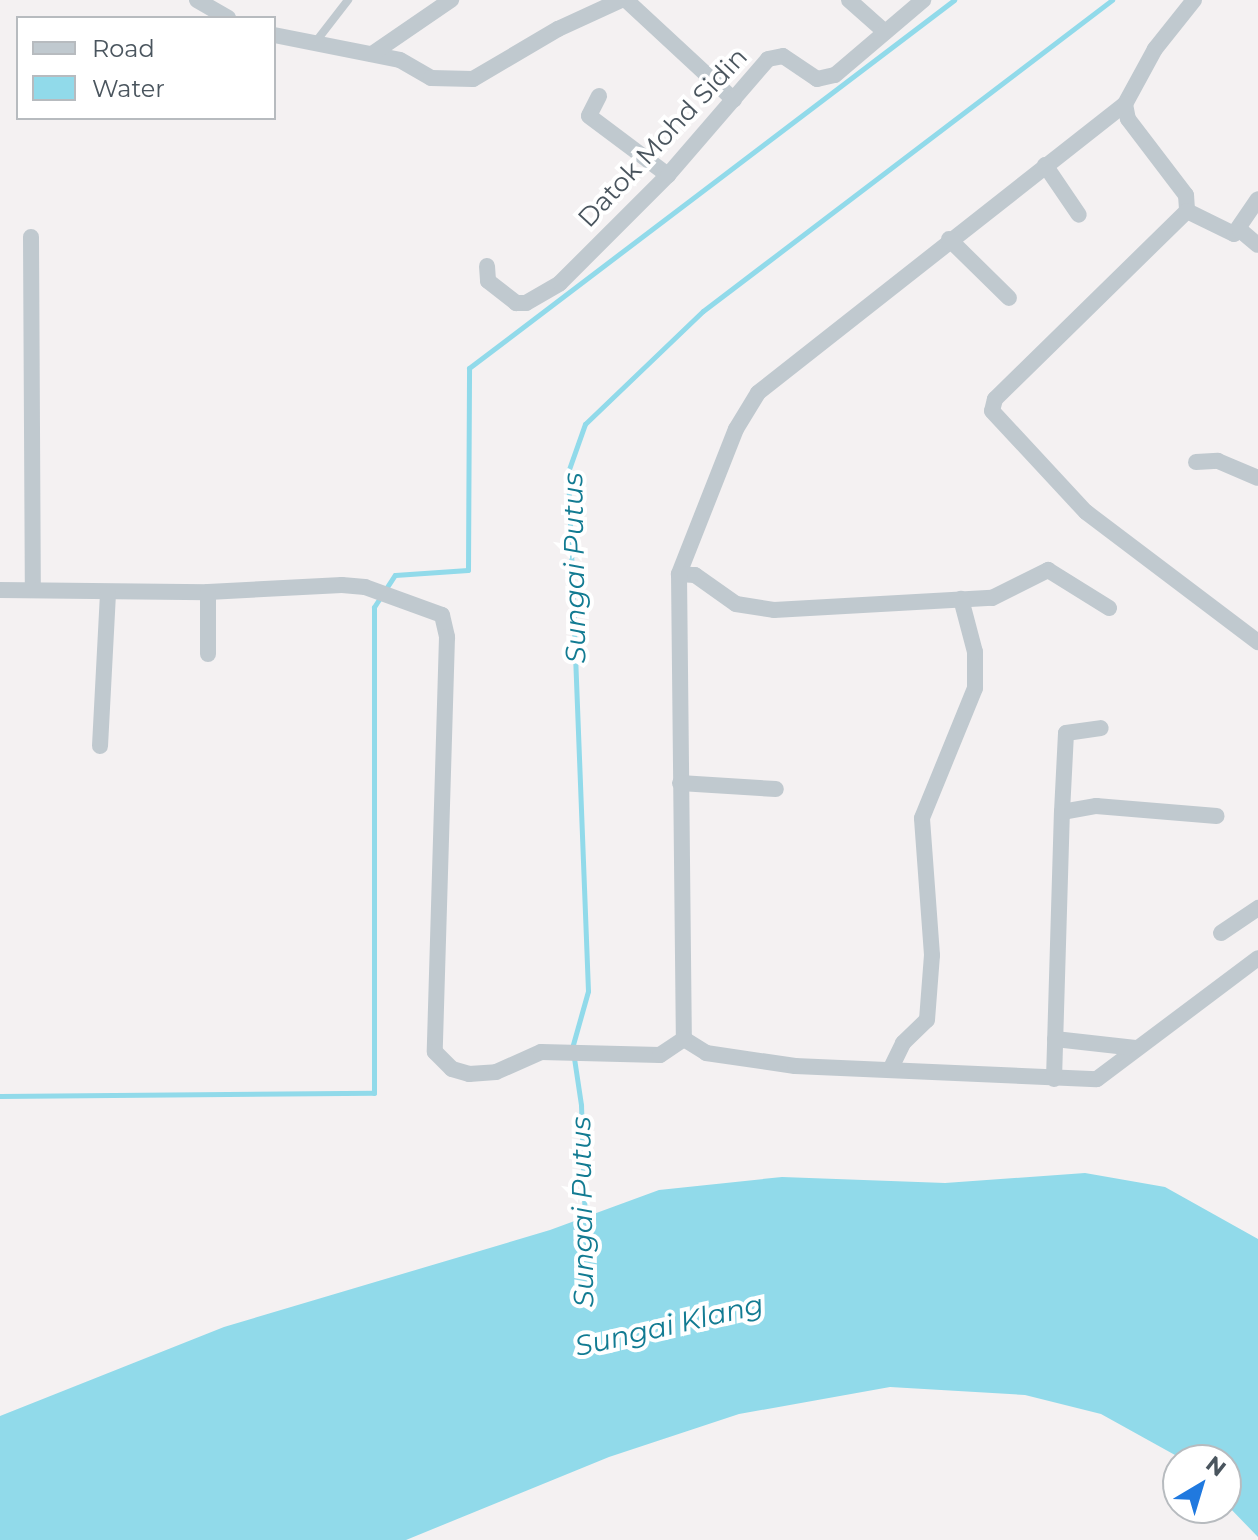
<!DOCTYPE html>
<html>
<head>
<meta charset="utf-8">
<style>
	body { margin:0 }
	#map { position:relative; width:1258px; height:1540px; overflow:hidden; background:#f4f1f2; font-family:Montserrat,sans-serif }
	div>[style] { position:absolute }
	.water>* { inset:0; background:#91daea }
	.stream>* { height:5px; margin:-2.5px; padding:0 2.5px; transform-origin:2.5px; border-radius:2.5px; background:#91daea }
	.lane>* { height:8px; margin:-4px; padding:0 4px; transform-origin:4px; border-radius:4px; background:#c0c9cf }
	.street>* { height:16px; margin:-8px; padding:0 8px; transform-origin:8px; border-radius:8px; background:#c0c9cf }
	span { translate:-50% -50%; white-space:nowrap; text-align:center; line-height:1.15; -webkit-text-stroke:8px #fff; paint-order:stroke }
	.street-label { font-size:26px; color:#4a555e }
	.water-label { font-size:28px; color:#127b92; font-style:italic }
	.legend { position:absolute; left:16px; top:16px; width:260px; height:104px; box-sizing:border-box; background:#fff; border:2px solid #b7bbbf; margin:0; padding:10px 14px; list-style:none; font-size:24px; color:#4a555e }
	.legend li { display:flex; align-items:center; gap:16px; height:40px }
	.legend b { width:40px; border:2px solid #b7bbbf }
	.north { position:absolute; left:1162px; top:1444px; width:80px; height:80px; box-sizing:border-box; background:#fff; border:2px solid #b7bbbf; border-radius:50%; rotate:38deg; font-size:22px; font-weight:700; line-height:32px; text-align:center; color:#4a555e }
	.north::after { content:''; display:block; margin:auto; width:28px; height:36px; background:#2079df; clip-path:polygon(50% 0,100% 100%,50% 72%,0 100%) }
</style>
</head>
<body>
<div id="map">
	<div class="water">
		<i style="clip-path:polygon(1085px 1173px,1165px 1187px,1258px 1239px,1258px 1537px,1226px 1504px,1226px 1460px,1184px 1460px,1101px 1414px,1025px 1395px,890px 1387px,739px 1414px,609px 1457px,406px 1540px,0 1540px,0 1416px,224px 1327px,550px 1230px,659px 1190px,782px 1177px,945px 1183px)"></i>
	</div>
	<div class="stream">
		<i style="left:572px;top:1048px;width:59px;rotate:-74.3deg"></i>
		<i style="left:588px;top:991px;width:519px;rotate:-92.21deg"></i>
		<i style="left:568px;top:472px;width:51px;rotate:-70.5deg"></i>
		<i style="left:585px;top:424px;width:163px;rotate:-43.8deg"></i>
		<i style="left:703px;top:311px;width:514px;rotate:-37.25deg"></i>
		<i style="left:574px;top:1058px;width:48px;rotate:81.5deg"></i>
		<i style="left:581px;top:1105px;width:118px;rotate:88.1deg"></i>
		<i style="left:0;top:1096px;width:374px;rotate:-0.5deg"></i>
		<i style="left:374px;top:1093px;width:486px;rotate:-90deg"></i>
		<i style="left:374px;top:607px;width:38px;rotate:-57deg"></i>
		<i style="left:395px;top:575px;width:73px;rotate:-3.9deg"></i>
		<i style="left:468px;top:570px;width:202px;rotate:-89.7deg"></i>
		<i style="left:469px;top:368px;width:609px;rotate:-37.19deg"></i>
	</div>
	<div class="lane">
		<i style="left:314px;top:44px;width:56px;rotate:-52.3deg"></i>
	</div>
	<div class="street">
		<i style="left:197px;top:0;width:36px;rotate:30deg"></i>
		<i style="left:626px;top:0;width:147px;rotate:42.8deg"></i>
		<i style="left:849px;top:0;width:48px;rotate:41.6deg"></i>
		<i style="left:1194px;top:0;width:63px;rotate:128.5deg"></i>
		<i style="left:1155px;top:49px;width:63px;rotate:118.6deg"></i>
		<i style="left:1125px;top:104px;width:467px;rotate:141.8deg"></i>
		<i style="left:758px;top:393px;width:42px;rotate:121.4deg"></i>
		<i style="left:736px;top:429px;width:156px;rotate:111.5deg"></i>
		<i style="left:679px;top:574px;width:465px;rotate:89.4deg"></i>
		<i style="left:684px;top:1039px;width:26px;rotate:32deg"></i>
		<i style="left:706px;top:1053px;width:90px;rotate:8.3deg"></i>
		<i style="left:795px;top:1066px;width:302px;rotate:2.5deg"></i>
		<i style="left:1097px;top:1079px;width:201px;rotate:-36.9deg"></i>
		<i style="left:274px;top:35px;width:128px;rotate:11.2deg"></i>
		<i style="left:400px;top:60px;width:36px;rotate:30deg"></i>
		<i style="left:431px;top:78px;width:42px;rotate:1.4deg"></i>
		<i style="left:473px;top:79px;width:99px;rotate:-30.5deg"></i>
		<i style="left:558px;top:29px;width:69px;rotate:-24.7deg"></i>
		<i style="left:372px;top:54px;width:96px;rotate:-34.4deg"></i>
		<i style="left:599px;top:96px;width:22px;rotate:117deg"></i>
		<i style="left:589px;top:116px;width:99px;rotate:36.8deg"></i>
		<i style="left:1125px;top:104px;width:15px;rotate:79deg"></i>
		<i style="left:1128px;top:119px;width:96px;rotate:52.7deg"></i>
		<i style="left:1186px;top:195px;width:16px;rotate:86deg"></i>
		<i style="left:1187px;top:211px;width:269px;rotate:135.6deg"></i>
		<i style="left:995px;top:399px;width:12px;rotate:104deg"></i>
		<i style="left:992px;top:411px;width:138px;rotate:47.1deg"></i>
		<i style="left:1086px;top:512px;width:216px;rotate:37.1deg"></i>
		<i style="left:1045px;top:165px;width:60px;rotate:55.8deg"></i>
		<i style="left:1187px;top:211px;width:52px;rotate:26.1deg"></i>
		<i style="left:1234px;top:234px;width:42px;rotate:-55.6deg"></i>
		<i style="left:1240px;top:230px;width:23px;rotate:40deg"></i>
		<i style="left:31px;top:237px;width:353px;rotate:89.7deg"></i>
		<i style="left:949px;top:239px;width:84px;rotate:44.5deg"></i>
		<i style="left:487px;top:266px;width:15px;rotate:86deg"></i>
		<i style="left:488px;top:281px;width:36px;rotate:38deg"></i>
		<i style="left:516px;top:303px;width:10px"></i>
		<i style="left:526px;top:303px;width:39px;rotate:-30deg"></i>
		<i style="left:560px;top:283px;width:153px;rotate:-45deg"></i>
		<i style="left:668px;top:175px;width:153px;rotate:-49.2deg"></i>
		<i style="left:768px;top:59px;width:15px;rotate:-11deg"></i>
		<i style="left:783px;top:56px;width:41px;rotate:34.1deg"></i>
		<i style="left:817px;top:79px;width:18px;rotate:-13deg"></i>
		<i style="left:835px;top:75px;width:116px;rotate:-40.4deg"></i>
		<i style="left:1196px;top:462px;width:22px;rotate:-3deg"></i>
		<i style="left:1218px;top:461px;width:43px;rotate:23deg"></i>
		<i style="left:679px;top:574px;width:16px;rotate:4deg"></i>
		<i style="left:695px;top:575px;width:50px;rotate:35.3deg"></i>
		<i style="left:736px;top:604px;width:38px;rotate:9deg"></i>
		<i style="left:774px;top:610px;width:218px;rotate:-3.2deg"></i>
		<i style="left:992px;top:598px;width:63px;rotate:-26.6deg"></i>
		<i style="left:1048px;top:570px;width:72px;rotate:31.9deg"></i>
		<i style="left:0;top:590px;width:208px;rotate:0.6deg"></i>
		<i style="left:208px;top:592px;width:134px;rotate:-3deg"></i>
		<i style="left:342px;top:585px;width:23px;rotate:5deg"></i>
		<i style="left:365px;top:587px;width:82px;rotate:20deg"></i>
		<i style="left:442px;top:615px;width:23px;rotate:77deg"></i>
		<i style="left:447px;top:637px;width:415px;rotate:91.7deg"></i>
		<i style="left:435px;top:1052px;width:24px;rotate:45deg"></i>
		<i style="left:452px;top:1069px;width:18px;rotate:16deg"></i>
		<i style="left:469px;top:1074px;width:27px;rotate:-4deg"></i>
		<i style="left:496px;top:1072px;width:49px;rotate:-24deg"></i>
		<i style="left:541px;top:1052px;width:119px;rotate:1.4deg"></i>
		<i style="left:660px;top:1055px;width:29px;rotate:-34deg"></i>
		<i style="left:208px;top:654px;width:62px;rotate:-90deg"></i>
		<i style="left:100px;top:746px;width:152px;rotate:-87deg"></i>
		<i style="left:680px;top:783px;width:96px;rotate:3.6deg"></i>
		<i style="left:1062px;top:812px;width:79px;rotate:-87.1deg"></i>
		<i style="left:1066px;top:733px;width:35px;rotate:-8deg"></i>
		<i style="left:1221px;top:933px;width:45px;rotate:-34deg"></i>
		<i style="left:1055px;top:1039px;width:81px;rotate:6.4deg"></i>
		<i style="left:890px;top:1070px;width:30px;rotate:-64deg"></i>
		<i style="left:903px;top:1043px;width:33px;rotate:-44deg"></i>
		<i style="left:927px;top:1020px;width:65px;rotate:-85.6deg"></i>
		<i style="left:932px;top:955px;width:137px;rotate:-94.2deg"></i>
		<i style="left:922px;top:818px;width:140px;rotate:-67.8deg"></i>
		<i style="left:975px;top:688px;width:36px;rotate:-90deg"></i>
		<i style="left:975px;top:652px;width:55px;rotate:-104.8deg"></i>
		<i style="left:1054px;top:1079px;width:267px;rotate:-88.3deg"></i>
		<i style="left:1062px;top:812px;width:35px;rotate:-10deg"></i>
		<i style="left:1096px;top:806px;width:121px;rotate:4.7deg"></i>
	</div>
	<div class="street-label">
		<span style="left:663px;top:138px;rotate:-47deg">Datok Mohd Sidin</span>
	</div>
	<div class="water-label">
		<span style="left:574px;top:568px;rotate:-91deg">Sungai Putus</span>
		<span style="left:582px;top:1212px;rotate:-91deg">Sungai Putus</span>
		<span style="left:669px;top:1325px;rotate:-13deg">Sungai Klang</span>
	</div>
	<ul class="legend">
	<li><b style="height:10px;background:#c0c9cf"></b>Road</li>
	<li><b style="height:22px;background:#91daea"></b>Water</li>
	</ul>
	<div class="north">N</div>
</div>
</body>
</html>
